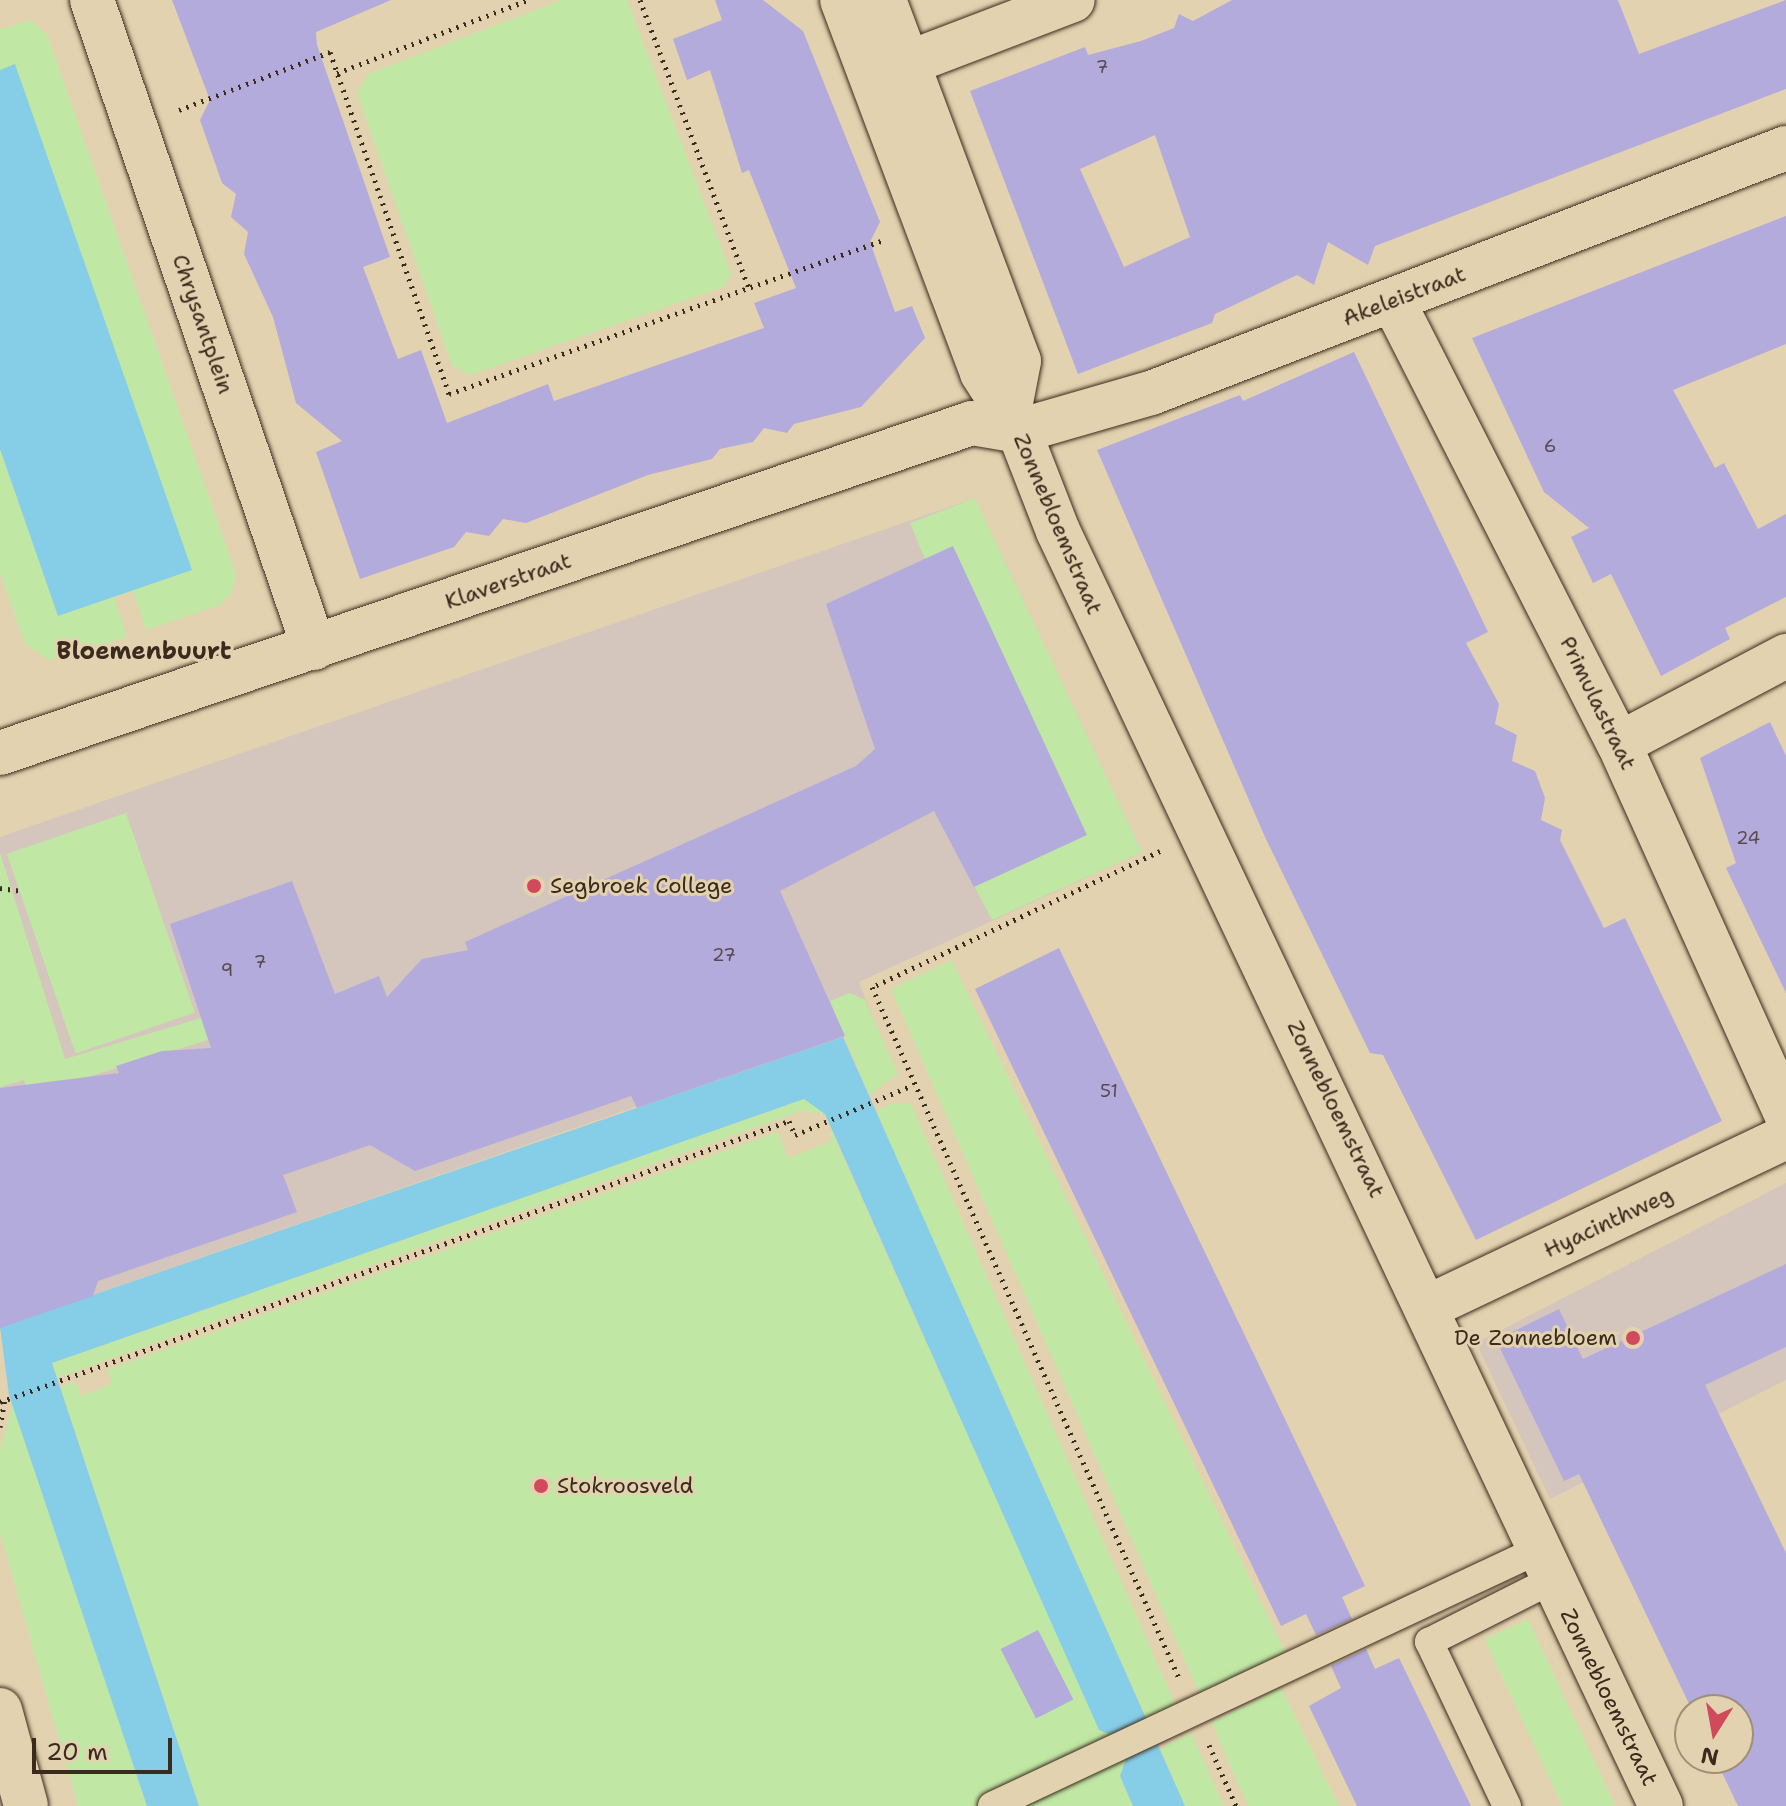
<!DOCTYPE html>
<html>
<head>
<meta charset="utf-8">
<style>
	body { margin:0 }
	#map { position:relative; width:1786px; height:1806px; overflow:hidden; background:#e3d2af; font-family:"Shantell Sans",sans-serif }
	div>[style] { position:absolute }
	.built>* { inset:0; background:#d4c6bc }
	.green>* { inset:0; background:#c0e8a4; transform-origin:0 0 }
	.water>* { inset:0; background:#86cee7 }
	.building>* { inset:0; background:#b2abdc; transform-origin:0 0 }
	.path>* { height:5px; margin-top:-2.5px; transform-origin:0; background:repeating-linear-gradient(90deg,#3b2a1e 0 2px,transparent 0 8px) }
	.roads { filter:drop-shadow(0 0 2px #3b2a1e) drop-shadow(0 0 2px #3b2a1e) }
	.lane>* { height:28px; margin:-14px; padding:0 14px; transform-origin:14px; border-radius:14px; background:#e3d2af }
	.street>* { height:44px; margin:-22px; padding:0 22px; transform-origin:22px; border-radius:22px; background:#e3d2af }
	.dots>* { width:22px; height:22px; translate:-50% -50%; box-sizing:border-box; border:4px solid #e3d2af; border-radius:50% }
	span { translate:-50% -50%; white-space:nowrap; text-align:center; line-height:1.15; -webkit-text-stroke:6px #e3d2af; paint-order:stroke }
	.number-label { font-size:18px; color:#594a4e }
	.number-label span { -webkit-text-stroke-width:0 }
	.street-label { font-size:22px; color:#3b2a1e }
	.poi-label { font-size:22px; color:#3b2a1e }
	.left { translate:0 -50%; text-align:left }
	.right { translate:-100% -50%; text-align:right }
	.neighbourhood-label { font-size:24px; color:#3b2a1e; font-weight:700 }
	.north { position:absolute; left:1674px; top:1694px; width:80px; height:80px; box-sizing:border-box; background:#e3d2af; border:2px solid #a08f75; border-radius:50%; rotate:191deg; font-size:22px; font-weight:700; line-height:32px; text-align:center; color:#3b2a1e }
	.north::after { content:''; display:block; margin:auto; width:28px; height:36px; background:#d1495b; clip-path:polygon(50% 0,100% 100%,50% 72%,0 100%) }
	.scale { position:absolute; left:32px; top:1738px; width:140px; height:36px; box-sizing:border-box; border:4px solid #3b2a1e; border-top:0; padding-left:10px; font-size:24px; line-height:28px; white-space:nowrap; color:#3b2a1e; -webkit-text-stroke:6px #e3d2af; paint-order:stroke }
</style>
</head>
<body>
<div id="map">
	<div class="built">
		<i style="clip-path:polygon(975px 498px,1142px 852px,859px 982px,875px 1024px,0 1327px,0 837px)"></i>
		<i style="clip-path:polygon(1786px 1183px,1786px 1380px,1550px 1499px,1476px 1343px)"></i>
	</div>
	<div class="green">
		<i style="clip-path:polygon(562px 0,627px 0,731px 273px,724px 287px,470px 375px,452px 366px,357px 93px,368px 74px)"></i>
		<i style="clip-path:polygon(30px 20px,47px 34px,236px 574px,232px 593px,220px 605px,146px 630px,133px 591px,114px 597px,127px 637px,49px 660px,25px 644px,0 573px,0 29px)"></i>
		<i style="clip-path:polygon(975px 498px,1142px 852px,992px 920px,974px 885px,947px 549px,925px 559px,910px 523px)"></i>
		<i style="left:126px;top:813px;width:211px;height:126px;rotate:71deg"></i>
		<i style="clip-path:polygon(0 853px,65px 1059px,201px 1018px,208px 1040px,29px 1095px,24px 1080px,0 1087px)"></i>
		<i style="clip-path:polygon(952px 960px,1288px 1658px,1202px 1700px,891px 989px)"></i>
		<i style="clip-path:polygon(850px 993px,865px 1000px,898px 1074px,869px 1095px,830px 1001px)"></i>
		<i style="clip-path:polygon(804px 1099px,825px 1114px,801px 1111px,57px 1378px,52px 1363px)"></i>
		<i style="clip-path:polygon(893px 1103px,911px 1104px,1176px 1706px,1147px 1720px,876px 1111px)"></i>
		<i style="clip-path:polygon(831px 1130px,1031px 1576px,1126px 1760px,1120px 1776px,1133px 1806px,199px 1806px,60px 1387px,76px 1382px,81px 1395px,92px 1392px,112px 1384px,107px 1370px,778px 1132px,788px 1158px,830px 1142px)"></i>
		<i style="clip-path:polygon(13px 1403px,147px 1806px,78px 1806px,0 1533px,0 1451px)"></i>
		<i style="left:1528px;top:1619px;width:206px;height:48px;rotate:65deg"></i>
		<i style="clip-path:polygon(1281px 1688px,1339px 1806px,1248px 1806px,1212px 1723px)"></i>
		<i style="clip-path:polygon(1191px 1733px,1224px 1806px,1185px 1806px,1160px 1749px)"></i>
	</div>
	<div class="water">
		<i style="clip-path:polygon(15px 64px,192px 570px,58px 616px,0 449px,0 70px)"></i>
		<i style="clip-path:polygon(843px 1037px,1185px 1806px,1133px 1806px,1120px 1776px,1126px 1759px,1114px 1736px,1099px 1730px,825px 1114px,804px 1099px,52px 1363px,199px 1806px,147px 1806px,9px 1395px,0 1327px)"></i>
	</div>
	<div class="building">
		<i style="clip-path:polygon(172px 0,391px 0,316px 32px,317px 45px,390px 257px,363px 267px,398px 359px,421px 350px,447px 423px,548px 384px,554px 401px,764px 328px,754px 303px,796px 288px,749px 170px,742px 173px,710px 70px,687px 80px,673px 39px,722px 20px,715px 0,763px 0,803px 31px,880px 222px,870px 242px,895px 312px,912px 306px,925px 338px,861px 407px,794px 424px,787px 433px,764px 428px,753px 442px,720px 449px,712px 459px,648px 475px,526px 523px,503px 519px,489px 536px,466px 532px,454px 547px,360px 579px,316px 452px,342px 441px,296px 403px,273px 317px,244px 254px,248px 232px,231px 217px,236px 194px,222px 183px,200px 120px,210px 100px)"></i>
		<i style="clip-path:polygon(evenodd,1232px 0,1618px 0,1639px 54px,1786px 0,1786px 89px,1375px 246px,1368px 265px,1328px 242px,1314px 285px,1297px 275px,1215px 314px,1212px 323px,1078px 374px,970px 91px,1085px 47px,1088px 55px,1141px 41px,1174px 28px,1179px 14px,1193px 21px,1232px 0,1155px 135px,1190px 237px,1124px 267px,1080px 169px,1155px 135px)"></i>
		<i style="clip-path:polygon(1786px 216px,1786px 344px,1673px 390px,1715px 468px,1724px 463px,1758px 529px,1786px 514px,1786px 597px,1725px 628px,1730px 639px,1661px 676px,1611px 574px,1593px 583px,1571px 537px,1589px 528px,1544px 492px,1472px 338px)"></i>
		<i style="clip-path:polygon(1354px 352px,1488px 632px,1466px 643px,1499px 704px,1495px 724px,1517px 735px,1512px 761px,1535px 771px,1545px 798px,1541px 820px,1562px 830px,1560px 840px,1604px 928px,1625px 918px,1722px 1121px,1476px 1240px,1383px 1055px,1370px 1053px,1265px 837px,1097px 450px,1240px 395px,1243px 401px)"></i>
		<i style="clip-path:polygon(953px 546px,1087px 835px,974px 887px,934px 811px,780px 891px,845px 1036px,637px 1108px,631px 1096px,415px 1171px,370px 1145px,283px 1175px,297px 1212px,98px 1281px,93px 1296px,0 1328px,0 1088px,119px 1073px,116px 1066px,162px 1051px,211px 1048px,170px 924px,292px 881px,335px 994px,379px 976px,387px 997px,422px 959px,468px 950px,465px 942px,856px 766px,875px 749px,826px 604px)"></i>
		<i style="clip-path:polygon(1770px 722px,1786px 756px,1786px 993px,1726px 868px,1736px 863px,1700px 758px)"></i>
		<i style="clip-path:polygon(1059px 948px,1365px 1586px,1342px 1597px,1352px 1619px,1316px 1635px,1306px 1614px,1281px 1626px,975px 989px)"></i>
		<i style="clip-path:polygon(1786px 1264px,1786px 1347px,1705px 1385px,1786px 1553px,1786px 1806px,1738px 1806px,1715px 1758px,1738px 1758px,1738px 1710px,1692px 1710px,1579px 1474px,1564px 1481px,1496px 1340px,1559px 1309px,1583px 1359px)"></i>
		<i style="left:1038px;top:1630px;width:78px;height:42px;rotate:63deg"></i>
		<i style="clip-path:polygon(1366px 1649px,1375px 1669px,1399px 1658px,1471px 1806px,1357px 1806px,1309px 1706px,1341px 1688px,1331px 1666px)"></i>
	</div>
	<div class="path">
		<i style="left:640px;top:0;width:308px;rotate:69.3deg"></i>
		<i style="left:337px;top:73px;width:204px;rotate:-20.9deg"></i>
		<i style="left:179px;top:110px;width:162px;rotate:-21deg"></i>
		<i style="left:330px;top:52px;width:362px;rotate:70.8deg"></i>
		<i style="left:449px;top:394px;width:461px;rotate:-19.5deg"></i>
		<i style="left:1160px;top:851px;width:318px;rotate:154.7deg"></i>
		<i style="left:872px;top:987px;width:756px;rotate:66.05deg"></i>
		<i style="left:0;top:888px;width:22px;rotate:8deg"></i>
		<i style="left:0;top:1402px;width:838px;rotate:-19.6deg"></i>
		<i style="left:789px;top:1121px;width:15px;rotate:67deg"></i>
		<i style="left:795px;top:1135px;width:128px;rotate:-23deg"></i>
		<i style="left:0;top:1427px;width:27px;rotate:-80deg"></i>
		<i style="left:1209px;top:1745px;width:67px;rotate:66.1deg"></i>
	</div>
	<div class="roads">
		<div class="lane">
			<i style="left:992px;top:1806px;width:603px;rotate:-25.12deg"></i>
			<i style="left:1507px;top:1806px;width:182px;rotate:-115.4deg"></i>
			<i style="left:1429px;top:1642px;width:138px;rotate:-26.8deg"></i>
		</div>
		<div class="street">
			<i style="left:92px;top:0;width:685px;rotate:71.09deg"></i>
			<i style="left:842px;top:0;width:398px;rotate:69.4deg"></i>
			<i style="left:982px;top:373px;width:69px;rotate:57.5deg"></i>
			<i style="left:1019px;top:431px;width:107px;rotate:68.7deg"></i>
			<i style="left:1058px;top:531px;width:1410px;rotate:64.69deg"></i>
			<i style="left:884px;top:0;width:385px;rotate:69.5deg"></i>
			<i style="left:1019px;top:361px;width:53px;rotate:100.9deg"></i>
			<i style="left:882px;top:73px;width:204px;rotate:-20.9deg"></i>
			<i style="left:1393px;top:301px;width:497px;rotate:63deg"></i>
			<i style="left:1619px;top:744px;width:406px;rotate:65.7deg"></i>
			<i style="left:1619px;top:744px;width:189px;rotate:-27.8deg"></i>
			<i style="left:0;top:753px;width:1026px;rotate:-18.75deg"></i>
			<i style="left:972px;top:423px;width:48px;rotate:9.7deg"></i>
			<i style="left:1019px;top:431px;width:137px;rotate:-16.1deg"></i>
			<i style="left:1151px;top:393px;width:681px;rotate:-21.1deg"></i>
			<i style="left:1430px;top:1306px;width:394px;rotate:-25.4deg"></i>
			<i style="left:0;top:1710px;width:99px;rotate:74.8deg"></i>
		</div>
	</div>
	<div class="dots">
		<i style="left:534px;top:886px;background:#d1495b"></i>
		<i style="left:1633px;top:1338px;background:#d1495b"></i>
		<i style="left:541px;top:1486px;background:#d1495b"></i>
	</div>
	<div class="number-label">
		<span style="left:1102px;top:67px">7</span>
		<span style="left:1550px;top:446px">6</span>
		<span style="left:1748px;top:838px">24</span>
		<span style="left:724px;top:955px">27</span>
		<span style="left:260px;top:962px">7</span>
		<span style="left:227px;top:970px">9</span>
		<span style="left:1109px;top:1091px">51</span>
	</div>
	<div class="street-label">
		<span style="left:1404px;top:296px;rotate:-21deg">Akeleistraat</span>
		<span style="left:203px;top:324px;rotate:71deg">Chrysantplein</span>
		<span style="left:1058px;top:524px;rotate:67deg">Zonnebloemstraat</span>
		<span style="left:508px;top:581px;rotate:-19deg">Klaverstraat</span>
		<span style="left:1598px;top:703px;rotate:64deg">Primulastraat</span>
		<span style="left:1336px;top:1109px;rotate:64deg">Zonnebloemstraat</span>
		<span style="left:1608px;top:1222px;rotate:-25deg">Hyacinthweg</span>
		<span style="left:1609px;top:1697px;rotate:64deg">Zonnebloemstraat</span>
	</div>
	<div class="poi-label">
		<span class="left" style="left:550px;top:886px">Segbroek College</span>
		<span class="right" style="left:1617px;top:1338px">De Zonnebloem</span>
		<span class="left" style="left:557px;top:1486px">Stokroosveld</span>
	</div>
	<div class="neighbourhood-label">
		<span style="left:144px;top:652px">Bloemenbuurt</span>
	</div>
	<div class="north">N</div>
	<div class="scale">20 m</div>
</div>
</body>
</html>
